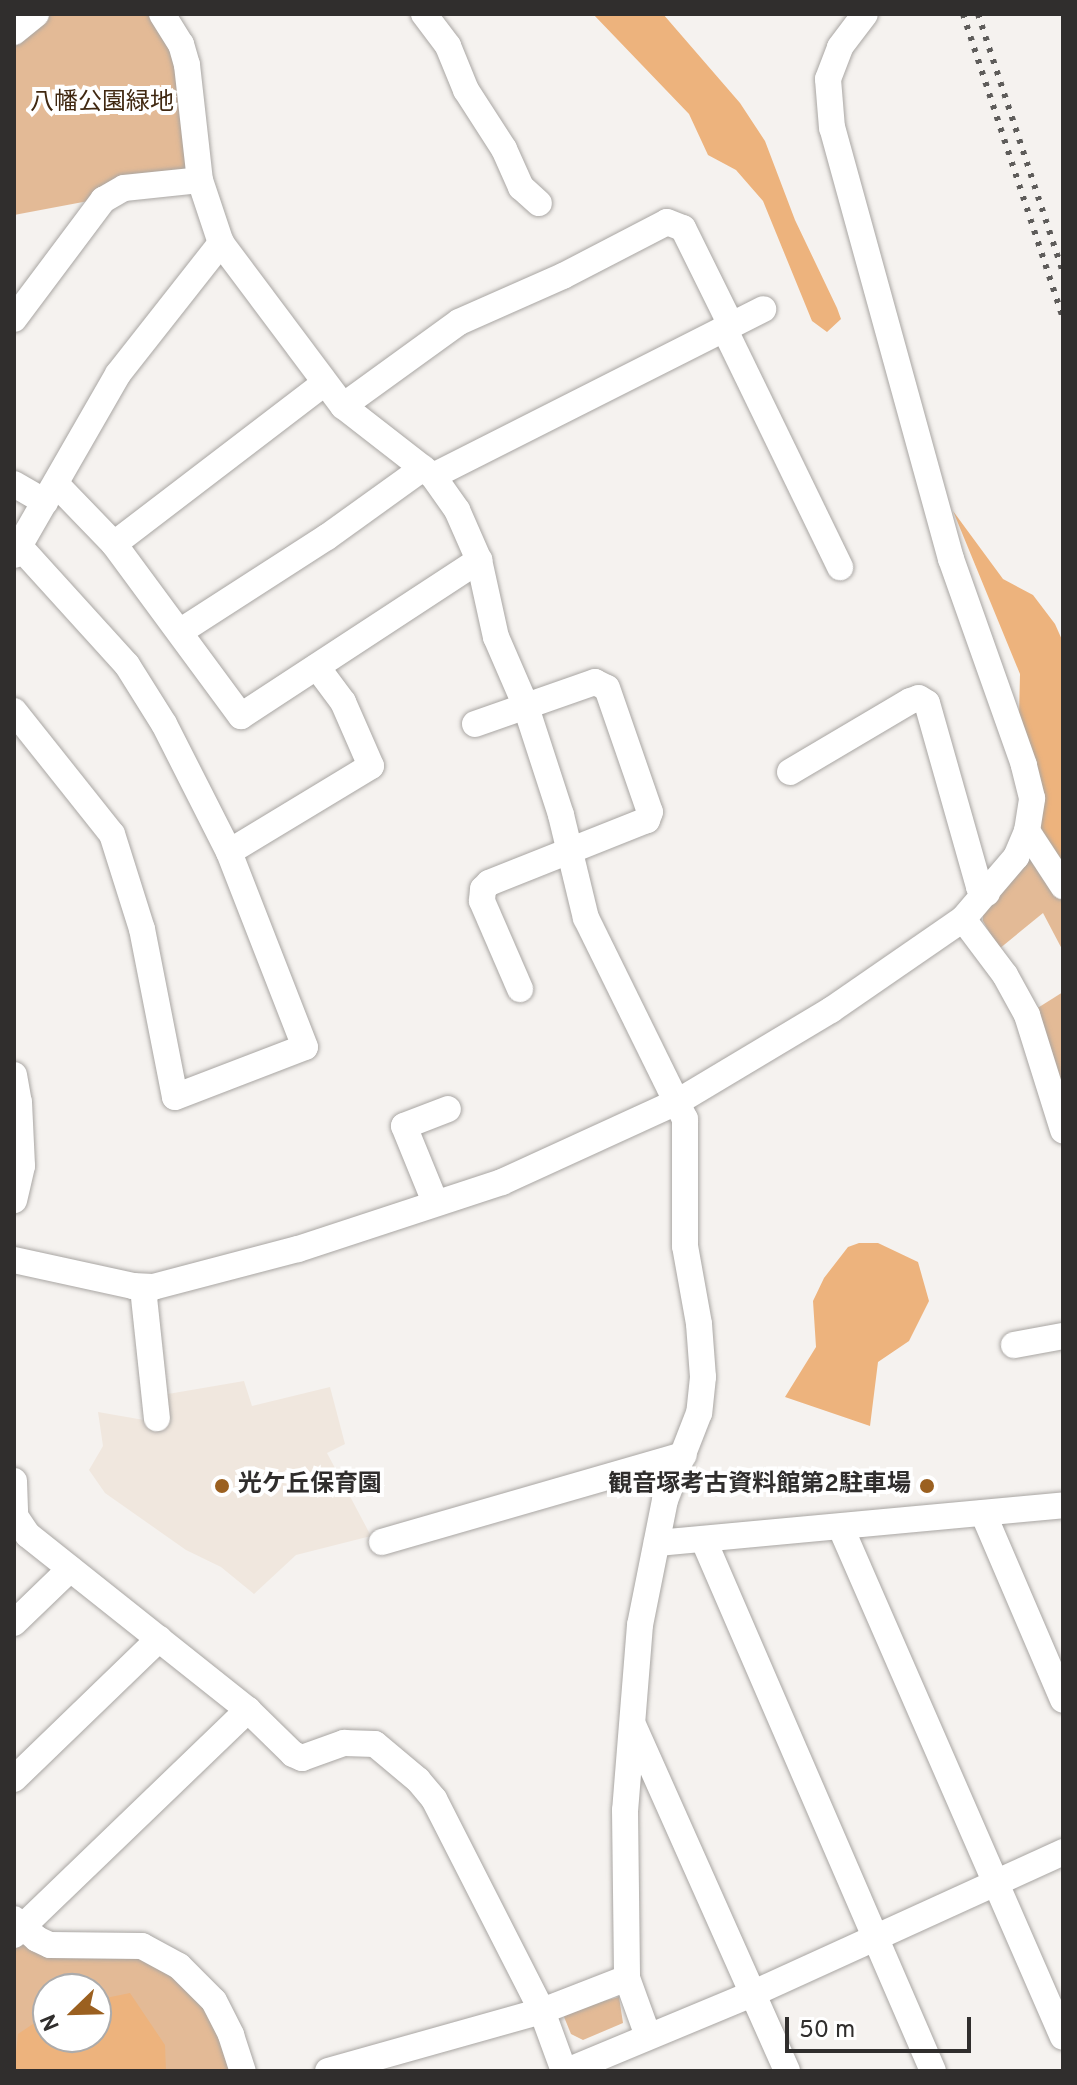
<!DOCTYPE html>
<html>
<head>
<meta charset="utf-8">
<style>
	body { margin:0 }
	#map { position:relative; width:1077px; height:2085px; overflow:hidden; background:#f5f2ef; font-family:Overpass,"Noto Sans JP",sans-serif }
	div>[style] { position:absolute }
	.built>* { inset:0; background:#f0e7de }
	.green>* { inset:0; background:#e3ba96 }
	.forest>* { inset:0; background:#edb37d }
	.roads { filter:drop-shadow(0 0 2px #a9a6a3) drop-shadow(0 0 2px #a9a6a3) }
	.minor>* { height:26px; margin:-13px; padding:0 13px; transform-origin:13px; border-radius:13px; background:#fff }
	.rail>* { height:6px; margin-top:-3px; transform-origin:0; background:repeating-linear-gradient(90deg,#5e5c5a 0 4px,transparent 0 12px) }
	.dots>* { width:22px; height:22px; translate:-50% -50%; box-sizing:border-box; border:4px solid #fff; border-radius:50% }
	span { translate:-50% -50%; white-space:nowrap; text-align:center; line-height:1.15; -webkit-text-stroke:8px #fff; paint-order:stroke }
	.park-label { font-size:24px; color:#402811 }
	.poi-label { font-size:24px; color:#302e2d; font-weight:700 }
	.left { translate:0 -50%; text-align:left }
	.right { translate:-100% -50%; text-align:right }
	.frame { position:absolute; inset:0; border:16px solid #302e2d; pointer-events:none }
	.north { position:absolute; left:32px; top:1973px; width:80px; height:80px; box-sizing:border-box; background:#fff; border:2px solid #acabab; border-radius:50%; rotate:247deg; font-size:22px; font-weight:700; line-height:32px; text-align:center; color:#302e2d }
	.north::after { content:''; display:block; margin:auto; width:28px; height:36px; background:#9b6020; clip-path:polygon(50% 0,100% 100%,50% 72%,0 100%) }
	.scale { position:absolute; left:785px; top:2017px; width:186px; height:36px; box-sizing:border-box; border:4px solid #302e2d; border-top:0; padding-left:10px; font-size:24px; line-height:28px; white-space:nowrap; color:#302e2d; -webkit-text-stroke:6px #fff; paint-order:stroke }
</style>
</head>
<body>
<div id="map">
	<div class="built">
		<i style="clip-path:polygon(244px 1381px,252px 1406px,330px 1387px,345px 1444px,327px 1453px,371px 1536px,296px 1555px,254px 1594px,221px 1567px,186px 1550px,105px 1493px,89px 1470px,103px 1446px,98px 1412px,144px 1420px,162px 1395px)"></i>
	</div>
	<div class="green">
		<i style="clip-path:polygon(36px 14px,162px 14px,200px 180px,14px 215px,14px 32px)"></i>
		<i style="clip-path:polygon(1035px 858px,1063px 897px,1063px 951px,1043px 913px,999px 949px,983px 921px,983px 914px,1024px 862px)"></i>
		<i style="clip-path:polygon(1063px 992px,1063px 1095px,1036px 1009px)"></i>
		<i style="clip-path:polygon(evenodd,20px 1942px,131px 1954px,167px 1969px,206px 2007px,233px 2071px,14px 2071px,14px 1948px,20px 1942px,48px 1989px,96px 1989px,96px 2037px,48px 2037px,48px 1989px)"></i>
		<i style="clip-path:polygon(619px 1997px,623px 2023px,583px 2040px,571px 2034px,562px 2012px)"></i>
	</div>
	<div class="forest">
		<i style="clip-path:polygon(593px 14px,663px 14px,740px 103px,765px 141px,795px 220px,837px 308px,841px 319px,827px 332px,812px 321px,763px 201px,736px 170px,708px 155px,689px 114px)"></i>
		<i style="clip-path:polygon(953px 511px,1003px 579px,1033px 595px,1055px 624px,1063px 642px,1063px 877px,1036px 836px,1019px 717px,1020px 674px)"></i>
		<i style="clip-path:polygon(859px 1243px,878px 1243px,918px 1262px,929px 1301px,909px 1341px,878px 1362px,870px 1426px,785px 1397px,816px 1347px,813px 1301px,824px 1278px,848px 1247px)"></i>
		<i style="clip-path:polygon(130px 1993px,165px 2045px,166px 2071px,14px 2071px,18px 2034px,48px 2014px,48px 2037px,96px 2037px,96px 2000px)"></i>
	</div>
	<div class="roads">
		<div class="minor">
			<i style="left:162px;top:14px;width:36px;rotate:58deg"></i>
			<i style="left:181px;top:44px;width:22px;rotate:74deg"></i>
			<i style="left:187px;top:65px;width:116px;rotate:83.6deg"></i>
			<i style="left:200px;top:180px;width:66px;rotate:71.6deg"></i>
			<i style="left:221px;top:243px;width:204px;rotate:53.2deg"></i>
			<i style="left:343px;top:406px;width:114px;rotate:37.9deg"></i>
			<i style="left:433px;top:476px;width:42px;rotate:54.8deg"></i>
			<i style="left:457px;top:510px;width:55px;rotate:66.3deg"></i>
			<i style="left:479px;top:560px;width:79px;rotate:77.6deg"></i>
			<i style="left:496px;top:637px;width:73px;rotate:66.6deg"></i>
			<i style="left:525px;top:704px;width:117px;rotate:72deg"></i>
			<i style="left:561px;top:815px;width:106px;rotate:76.4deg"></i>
			<i style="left:586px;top:918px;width:224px;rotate:63.8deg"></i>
			<i style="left:685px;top:1119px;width:127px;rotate:90deg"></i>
			<i style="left:685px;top:1246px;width:79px;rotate:79.8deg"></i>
			<i style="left:699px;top:1324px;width:53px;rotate:85.7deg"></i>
			<i style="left:703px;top:1377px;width:36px;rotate:96deg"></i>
			<i style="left:699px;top:1413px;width:93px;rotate:111.3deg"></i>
			<i style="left:665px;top:1500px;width:127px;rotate:101.3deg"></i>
			<i style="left:640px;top:1625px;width:186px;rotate:94.6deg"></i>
			<i style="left:625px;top:1810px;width:168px;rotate:89.3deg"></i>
			<i style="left:627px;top:1978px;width:62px;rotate:70.1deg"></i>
			<i style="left:424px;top:14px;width:40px;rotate:53deg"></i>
			<i style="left:448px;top:46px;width:48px;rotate:67.8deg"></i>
			<i style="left:466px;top:90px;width:70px;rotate:57.2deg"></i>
			<i style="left:504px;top:149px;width:42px;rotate:65.9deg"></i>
			<i style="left:521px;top:187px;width:24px;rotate:42deg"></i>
			<i style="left:14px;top:32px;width:28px;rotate:-39deg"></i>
			<i style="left:14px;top:319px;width:149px;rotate:-53.2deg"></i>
			<i style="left:103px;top:200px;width:24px;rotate:-30deg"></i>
			<i style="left:124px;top:188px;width:76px;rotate:-6deg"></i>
			<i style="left:724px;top:328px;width:266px;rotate:64.1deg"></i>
			<i style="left:343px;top:406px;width:143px;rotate:-35.9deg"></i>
			<i style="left:459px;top:322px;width:114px;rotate:-23.9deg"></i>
			<i style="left:563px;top:276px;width:117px;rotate:-27.4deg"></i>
			<i style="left:667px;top:222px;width:17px;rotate:21deg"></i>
			<i style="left:683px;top:228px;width:106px;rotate:63.7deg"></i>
			<i style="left:433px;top:476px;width:370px;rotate:-26.8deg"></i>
			<i style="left:14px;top:484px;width:36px;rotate:30deg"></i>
			<i style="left:57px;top:485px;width:82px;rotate:46deg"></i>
			<i style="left:114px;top:544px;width:214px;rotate:53.6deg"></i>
			<i style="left:241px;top:716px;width:285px;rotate:-33.2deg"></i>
			<i style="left:114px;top:544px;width:263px;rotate:-37.4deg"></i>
			<i style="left:14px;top:555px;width:209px;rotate:-60.1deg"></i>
			<i style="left:118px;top:374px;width:167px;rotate:-51.8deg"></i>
			<i style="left:181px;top:631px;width:174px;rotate:-32.8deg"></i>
			<i style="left:327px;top:537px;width:118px;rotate:-35.7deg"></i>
			<i style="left:14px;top:711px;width:157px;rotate:51.5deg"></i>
			<i style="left:112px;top:834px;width:100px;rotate:72.5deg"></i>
			<i style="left:142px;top:929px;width:171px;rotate:78.9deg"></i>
			<i style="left:175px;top:1097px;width:139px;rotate:-21deg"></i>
			<i style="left:305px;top:1047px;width:209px;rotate:-111.3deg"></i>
			<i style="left:229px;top:852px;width:144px;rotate:-116.9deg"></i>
			<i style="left:164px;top:724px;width:70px;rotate:-122.1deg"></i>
			<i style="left:127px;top:665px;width:161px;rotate:-132.2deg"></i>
			<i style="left:475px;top:724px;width:127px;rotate:-19.3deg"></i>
			<i style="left:595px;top:682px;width:13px;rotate:27deg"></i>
			<i style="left:607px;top:688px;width:131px;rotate:70.9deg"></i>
			<i style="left:650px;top:812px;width:9px;rotate:111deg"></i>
			<i style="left:647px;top:820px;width:170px;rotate:158.3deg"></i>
			<i style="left:489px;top:883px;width:8px;rotate:135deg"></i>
			<i style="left:483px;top:889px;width:12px;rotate:95deg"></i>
			<i style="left:482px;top:901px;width:96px;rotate:66.6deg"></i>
			<i style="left:790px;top:772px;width:139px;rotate:-30.6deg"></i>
			<i style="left:910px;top:701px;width:9px;rotate:-18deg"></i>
			<i style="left:919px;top:698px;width:9px;rotate:32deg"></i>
			<i style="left:927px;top:703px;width:191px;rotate:74.2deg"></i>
			<i style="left:979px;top:887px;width:10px;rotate:37deg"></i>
			<i style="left:1027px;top:831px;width:66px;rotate:56.8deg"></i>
			<i style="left:229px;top:852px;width:166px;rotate:-31.2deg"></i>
			<i style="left:371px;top:766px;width:70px;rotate:-113.6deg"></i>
			<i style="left:343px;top:702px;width:44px;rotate:-126.6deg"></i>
			<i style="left:963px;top:919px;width:70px;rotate:53.1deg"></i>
			<i style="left:1005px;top:975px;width:46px;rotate:61.2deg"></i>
			<i style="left:1027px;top:1015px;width:121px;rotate:72.6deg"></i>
			<i style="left:14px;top:1075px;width:27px;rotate:80deg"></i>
			<i style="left:19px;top:1102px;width:64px;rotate:87.3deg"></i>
			<i style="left:22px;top:1166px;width:35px;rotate:103deg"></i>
			<i style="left:435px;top:1202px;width:82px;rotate:-112.2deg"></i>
			<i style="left:404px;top:1126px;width:47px;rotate:-21.1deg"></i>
			<i style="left:14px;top:1260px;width:122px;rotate:12.3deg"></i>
			<i style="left:133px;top:1286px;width:20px;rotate:3deg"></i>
			<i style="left:153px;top:1287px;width:150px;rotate:-14.7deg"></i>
			<i style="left:298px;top:1249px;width:215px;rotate:-18.2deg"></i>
			<i style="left:502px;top:1182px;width:195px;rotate:-24.6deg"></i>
			<i style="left:679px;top:1101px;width:177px;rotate:-30.9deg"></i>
			<i style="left:831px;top:1010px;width:160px;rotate:-34.6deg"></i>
			<i style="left:963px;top:919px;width:82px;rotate:-49.5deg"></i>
			<i style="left:1016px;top:857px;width:28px;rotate:-67deg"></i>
			<i style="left:1027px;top:831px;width:33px;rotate:-81deg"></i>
			<i style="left:1032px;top:798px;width:34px;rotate:-104deg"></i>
			<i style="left:1024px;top:765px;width:219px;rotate:-109.5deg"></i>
			<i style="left:951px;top:559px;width:447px;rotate:-105.4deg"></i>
			<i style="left:832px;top:128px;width:49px;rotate:-94.7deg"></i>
			<i style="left:828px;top:79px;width:34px;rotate:-69deg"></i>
			<i style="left:840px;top:47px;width:41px;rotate:-52.9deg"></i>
			<i style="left:143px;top:1288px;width:131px;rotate:83.9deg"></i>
			<i style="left:1014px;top:1345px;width:50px;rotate:-10.4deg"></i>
			<i style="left:14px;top:1481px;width:35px;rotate:88deg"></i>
			<i style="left:15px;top:1516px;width:23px;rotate:56deg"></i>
			<i style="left:28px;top:1535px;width:281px;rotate:38.5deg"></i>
			<i style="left:248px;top:1710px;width:63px;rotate:44.4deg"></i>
			<i style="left:293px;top:1754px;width:10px;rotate:24deg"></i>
			<i style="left:302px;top:1758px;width:45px;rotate:-19.7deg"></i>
			<i style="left:344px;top:1743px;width:31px;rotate:2deg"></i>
			<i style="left:375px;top:1744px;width:56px;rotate:39.9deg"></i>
			<i style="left:418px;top:1780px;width:25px;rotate:50deg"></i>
			<i style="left:434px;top:1799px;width:238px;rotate:63deg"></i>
			<i style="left:542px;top:2011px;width:64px;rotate:69.9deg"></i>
			<i style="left:983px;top:1513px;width:203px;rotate:66.8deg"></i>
			<i style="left:841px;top:1528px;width:555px;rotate:66.44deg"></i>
			<i style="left:704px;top:1541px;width:577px;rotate:66.63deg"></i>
			<i style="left:382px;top:1542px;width:314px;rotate:-16.1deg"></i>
			<i style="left:657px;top:1543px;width:408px;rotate:-5.3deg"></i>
			<i style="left:14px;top:1623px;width:78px;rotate:-44deg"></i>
			<i style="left:634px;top:1727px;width:376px;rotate:66deg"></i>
			<i style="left:14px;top:1779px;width:202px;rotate:-44deg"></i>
			<i style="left:14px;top:1919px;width:30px;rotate:41deg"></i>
			<i style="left:37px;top:1939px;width:14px;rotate:25deg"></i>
			<i style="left:50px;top:1945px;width:92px;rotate:0.6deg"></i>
			<i style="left:142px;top:1946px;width:42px;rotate:28.4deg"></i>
			<i style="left:179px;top:1966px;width:49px;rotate:45deg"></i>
			<i style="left:214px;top:2001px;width:38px;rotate:63deg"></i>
			<i style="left:231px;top:2035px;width:38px;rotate:72deg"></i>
			<i style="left:14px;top:1935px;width:325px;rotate:-43.9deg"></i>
			<i style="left:328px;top:2071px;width:222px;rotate:-15.7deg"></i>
			<i style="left:542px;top:2011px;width:91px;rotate:-21.2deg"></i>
			<i style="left:567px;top:2071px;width:203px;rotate:-22.6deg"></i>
			<i style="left:754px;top:1993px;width:340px;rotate:-24.5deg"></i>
		</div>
	</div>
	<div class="rail">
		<i style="left:963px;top:14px;width:321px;rotate:71.8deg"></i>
		<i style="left:978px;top:14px;width:272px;rotate:71.8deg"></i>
	</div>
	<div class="dots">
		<i style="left:222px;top:1486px;background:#9b6020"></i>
		<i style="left:927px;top:1486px;background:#9b6020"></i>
	</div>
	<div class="park-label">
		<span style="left:102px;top:104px">八幡公園緑地</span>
	</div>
	<div class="poi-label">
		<span class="left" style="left:238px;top:1486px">光ケ丘保育園</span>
		<span class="right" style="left:911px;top:1486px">観音塚考古資料館第2駐車場</span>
	</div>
	<div class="frame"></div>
	<div class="north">N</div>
	<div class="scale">50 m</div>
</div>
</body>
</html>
